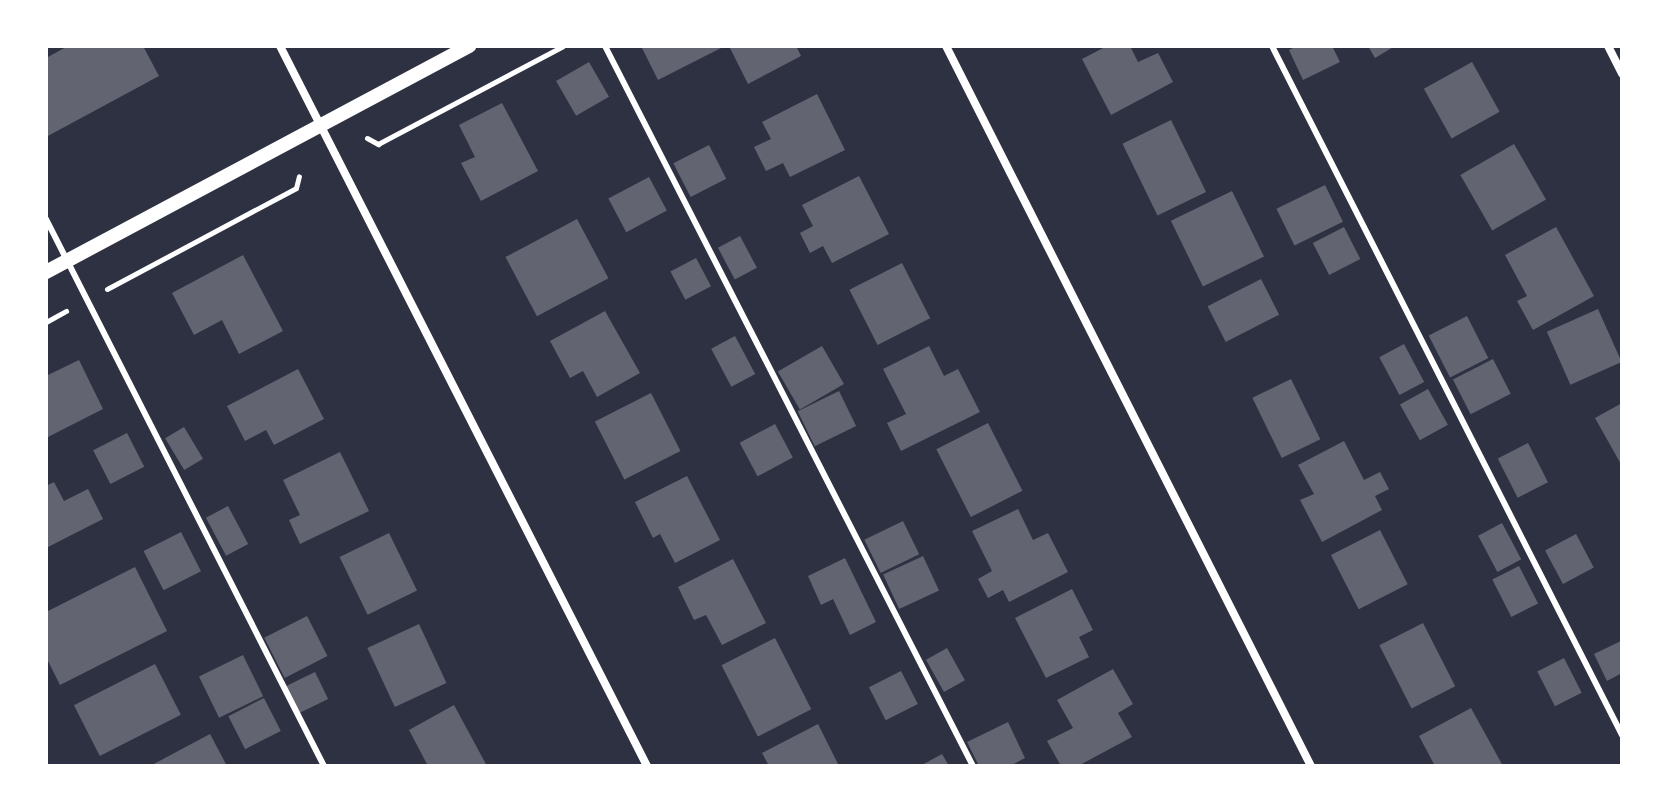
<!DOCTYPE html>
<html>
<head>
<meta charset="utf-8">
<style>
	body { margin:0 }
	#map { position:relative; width:1668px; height:812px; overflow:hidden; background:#2d3142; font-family:"Titillium Web",sans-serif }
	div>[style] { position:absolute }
	.building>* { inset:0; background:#626471; transform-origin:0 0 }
	.path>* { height:5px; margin:-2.5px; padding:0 2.5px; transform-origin:2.5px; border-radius:2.5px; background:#fff }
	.service>* { height:6px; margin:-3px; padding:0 3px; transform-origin:3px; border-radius:3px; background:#fff }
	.minor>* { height:8px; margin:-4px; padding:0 4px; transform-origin:4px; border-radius:4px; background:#fff }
	.tertiary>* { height:14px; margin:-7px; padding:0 7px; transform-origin:7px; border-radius:7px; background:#fff }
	span { translate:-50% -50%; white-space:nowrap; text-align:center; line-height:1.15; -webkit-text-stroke:8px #fff; paint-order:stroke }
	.frame { position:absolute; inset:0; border:48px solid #fff; pointer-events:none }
</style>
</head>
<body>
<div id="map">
	<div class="building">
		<i style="clip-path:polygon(68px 46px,143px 46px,159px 76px,46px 137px,46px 58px)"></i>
		<i style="clip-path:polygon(641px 46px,725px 46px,658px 80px)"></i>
		<i style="clip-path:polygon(729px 46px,796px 46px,801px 56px,748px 84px)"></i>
		<i style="clip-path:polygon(1107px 46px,1130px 46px,1138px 62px,1158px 53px,1173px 82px,1111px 115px,1082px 59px)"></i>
		<i style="clip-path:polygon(1297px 46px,1332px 46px,1340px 62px,1303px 80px,1289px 50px)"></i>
		<i style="clip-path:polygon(1368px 46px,1395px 46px,1375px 58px)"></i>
		<i style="left:589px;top:62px;width:40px;height:38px;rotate:60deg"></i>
		<i style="left:1472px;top:62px;width:57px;height:55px;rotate:61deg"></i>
		<i style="clip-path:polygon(817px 94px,845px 150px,790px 177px,783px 163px,766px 171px,754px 147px,771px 139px,762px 122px)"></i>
		<i style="clip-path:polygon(502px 103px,538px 171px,481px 201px,461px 163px,475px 157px,459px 125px)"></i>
		<i style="left:1171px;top:120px;width:80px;height:54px;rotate:64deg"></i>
		<i style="left:1514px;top:144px;width:64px;height:62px;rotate:60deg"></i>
		<i style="left:709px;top:145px;width:38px;height:40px;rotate:63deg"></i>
		<i style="clip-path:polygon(859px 176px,889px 234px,832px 263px,823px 246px,810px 253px,800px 233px,813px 226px,802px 205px)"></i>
		<i style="left:649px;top:177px;width:38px;height:46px;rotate:62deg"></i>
		<i style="left:1325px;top:185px;width:41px;height:54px;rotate:64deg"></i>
		<i style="left:1232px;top:191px;width:73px;height:68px;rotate:64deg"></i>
		<i style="left:577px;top:219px;width:67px;height:81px;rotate:62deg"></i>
		<i style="left:1344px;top:227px;width:36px;height:35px;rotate:63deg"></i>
		<i style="clip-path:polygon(1556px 227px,1594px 296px,1533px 330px,1517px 301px,1527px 296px,1505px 255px)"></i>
		<i style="left:740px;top:236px;width:36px;height:25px;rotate:62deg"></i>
		<i style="clip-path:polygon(243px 255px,283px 331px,239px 354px,222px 320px,194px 335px,172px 293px)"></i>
		<i style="left:696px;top:258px;width:32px;height:29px;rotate:62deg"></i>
		<i style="left:902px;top:263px;width:62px;height:59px;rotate:63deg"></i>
		<i style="left:1261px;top:279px;width:40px;height:60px;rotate:63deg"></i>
		<i style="left:1598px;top:309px;width:58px;height:56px;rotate:66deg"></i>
		<i style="clip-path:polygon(605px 311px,640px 373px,597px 397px,583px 371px,570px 378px,550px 341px)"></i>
		<i style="left:1467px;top:316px;width:47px;height:43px;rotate:63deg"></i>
		<i style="left:735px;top:336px;width:43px;height:27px;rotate:62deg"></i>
		<i style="left:1404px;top:344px;width:43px;height:28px;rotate:62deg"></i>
		<i style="left:822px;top:346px;width:44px;height:51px;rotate:60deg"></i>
		<i style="clip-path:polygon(929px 346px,944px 376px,958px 369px,980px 412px,901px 451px,887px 423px,906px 414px,883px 369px)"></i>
		<i style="left:1493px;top:359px;width:39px;height:45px;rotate:63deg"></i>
		<i style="clip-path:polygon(79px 360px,103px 409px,46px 438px,46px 376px)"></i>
		<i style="clip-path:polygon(298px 369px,324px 419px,274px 445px,266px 430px,245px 441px,227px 406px)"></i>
		<i style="left:1291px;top:379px;width:67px;height:43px;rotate:64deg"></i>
		<i style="left:1428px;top:389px;width:41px;height:32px;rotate:61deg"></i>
		<i style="left:839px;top:391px;width:39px;height:46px;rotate:64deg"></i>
		<i style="left:651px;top:393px;width:65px;height:63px;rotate:63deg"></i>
		<i style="clip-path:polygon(1622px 403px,1622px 466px,1595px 418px)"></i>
		<i style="left:988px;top:423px;width:76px;height:58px;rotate:63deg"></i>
		<i style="left:775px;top:424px;width:38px;height:40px;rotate:62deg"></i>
		<i style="left:184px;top:427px;width:37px;height:22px;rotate:59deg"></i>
		<i style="left:127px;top:433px;width:38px;height:38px;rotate:63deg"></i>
		<i style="clip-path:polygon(1344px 441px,1364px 480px,1380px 472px,1389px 489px,1375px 496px,1382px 510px,1322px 542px,1300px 500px,1314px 494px,1298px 465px)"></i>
		<i style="left:1528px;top:443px;width:44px;height:34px;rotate:63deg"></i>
		<i style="clip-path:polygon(340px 452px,369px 511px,300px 544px,289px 520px,300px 515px,283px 480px)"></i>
		<i style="clip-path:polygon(687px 476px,720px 540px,675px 563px,660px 534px,653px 538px,635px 502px)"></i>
		<i style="clip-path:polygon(54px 482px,64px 501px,88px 489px,103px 519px,46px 548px,46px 486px)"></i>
		<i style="left:228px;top:506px;width:43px;height:25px;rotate:62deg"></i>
		<i style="clip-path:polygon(1018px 509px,1033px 540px,1048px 533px,1068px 572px,1009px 602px,1003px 590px,988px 598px,978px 579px,992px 571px,972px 531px)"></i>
		<i style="left:903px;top:521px;width:37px;height:43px;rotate:64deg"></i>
		<i style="left:1502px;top:523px;width:41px;height:27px;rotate:62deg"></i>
		<i style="left:1380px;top:530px;width:61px;height:55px;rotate:63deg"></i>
		<i style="left:181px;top:532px;width:44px;height:42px;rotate:63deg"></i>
		<i style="left:389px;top:533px;width:64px;height:55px;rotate:64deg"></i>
		<i style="left:1576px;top:534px;width:38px;height:35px;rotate:62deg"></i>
		<i style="left:923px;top:556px;width:38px;height:44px;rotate:65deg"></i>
		<i style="clip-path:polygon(845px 558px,876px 622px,850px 635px,833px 599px,821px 605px,808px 576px)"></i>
		<i style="clip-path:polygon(733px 559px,766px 623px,722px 645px,706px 615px,694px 620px,678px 587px)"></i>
		<i style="left:1519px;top:566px;width:42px;height:30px;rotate:63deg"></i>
		<i style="clip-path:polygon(135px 567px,167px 631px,60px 685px,46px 657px,46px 612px)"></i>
		<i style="clip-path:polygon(1072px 589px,1093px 630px,1079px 637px,1089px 657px,1046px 678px,1015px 618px)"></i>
		<i style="left:307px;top:616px;width:45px;height:48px;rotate:63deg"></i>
		<i style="left:1423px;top:623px;width:71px;height:49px;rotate:63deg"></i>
		<i style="left:419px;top:624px;width:65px;height:57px;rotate:65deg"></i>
		<i style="left:775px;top:638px;width:80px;height:60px;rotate:63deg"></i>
		<i style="clip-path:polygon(1621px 641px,1622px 673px,1607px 681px,1594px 654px)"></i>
		<i style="left:947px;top:648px;width:37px;height:24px;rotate:61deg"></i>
		<i style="left:243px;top:655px;width:46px;height:49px;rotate:64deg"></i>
		<i style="left:1564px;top:658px;width:39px;height:30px;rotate:63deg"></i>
		<i style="left:155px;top:664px;width:57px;height:91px;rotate:63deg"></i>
		<i style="clip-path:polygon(1113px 669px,1133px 704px,1118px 713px,1132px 737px,1078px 766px,1061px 766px,1047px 741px,1073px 728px,1057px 700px)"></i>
		<i style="left:901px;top:671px;width:37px;height:36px;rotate:63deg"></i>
		<i style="left:315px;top:672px;width:30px;height:32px;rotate:64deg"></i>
		<i style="left:264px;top:698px;width:37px;height:40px;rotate:63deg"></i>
		<i style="clip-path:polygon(454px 705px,487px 766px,428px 766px,409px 730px)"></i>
		<i style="clip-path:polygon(1471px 708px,1503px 766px,1435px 766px,1419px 736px)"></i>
		<i style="clip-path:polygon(1008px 722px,1025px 758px,1010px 766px,979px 766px,967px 742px)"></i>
		<i style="clip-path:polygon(818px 724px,839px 766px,769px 766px,762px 753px)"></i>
		<i style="clip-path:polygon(210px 734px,227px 766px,150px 766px)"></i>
		<i style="clip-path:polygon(942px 754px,949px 766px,920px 766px)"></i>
	</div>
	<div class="path">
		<i style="left:367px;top:138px;width:13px;rotate:29deg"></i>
		<i style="left:378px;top:144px;width:209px;rotate:-27.9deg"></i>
		<i style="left:107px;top:289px;width:214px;rotate:-28.1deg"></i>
		<i style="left:296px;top:188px;width:12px;rotate:-76deg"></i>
		<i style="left:46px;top:322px;width:23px;rotate:-29deg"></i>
	</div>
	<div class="service">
		<i style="left:605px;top:46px;width:809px;rotate:62.93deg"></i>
		<i style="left:1272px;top:46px;width:773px;rotate:63.07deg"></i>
		<i style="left:46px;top:219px;width:614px;rotate:63.06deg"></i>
	</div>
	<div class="minor">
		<i style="left:280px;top:46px;width:808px;rotate:62.99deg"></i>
		<i style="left:946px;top:46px;width:807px;rotate:63.12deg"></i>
		<i style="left:1608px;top:46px;width:31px;rotate:63deg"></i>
	</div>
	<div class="tertiary">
		<i style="left:46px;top:272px;width:480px;rotate:-28.1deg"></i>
	</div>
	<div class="frame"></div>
</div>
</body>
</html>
